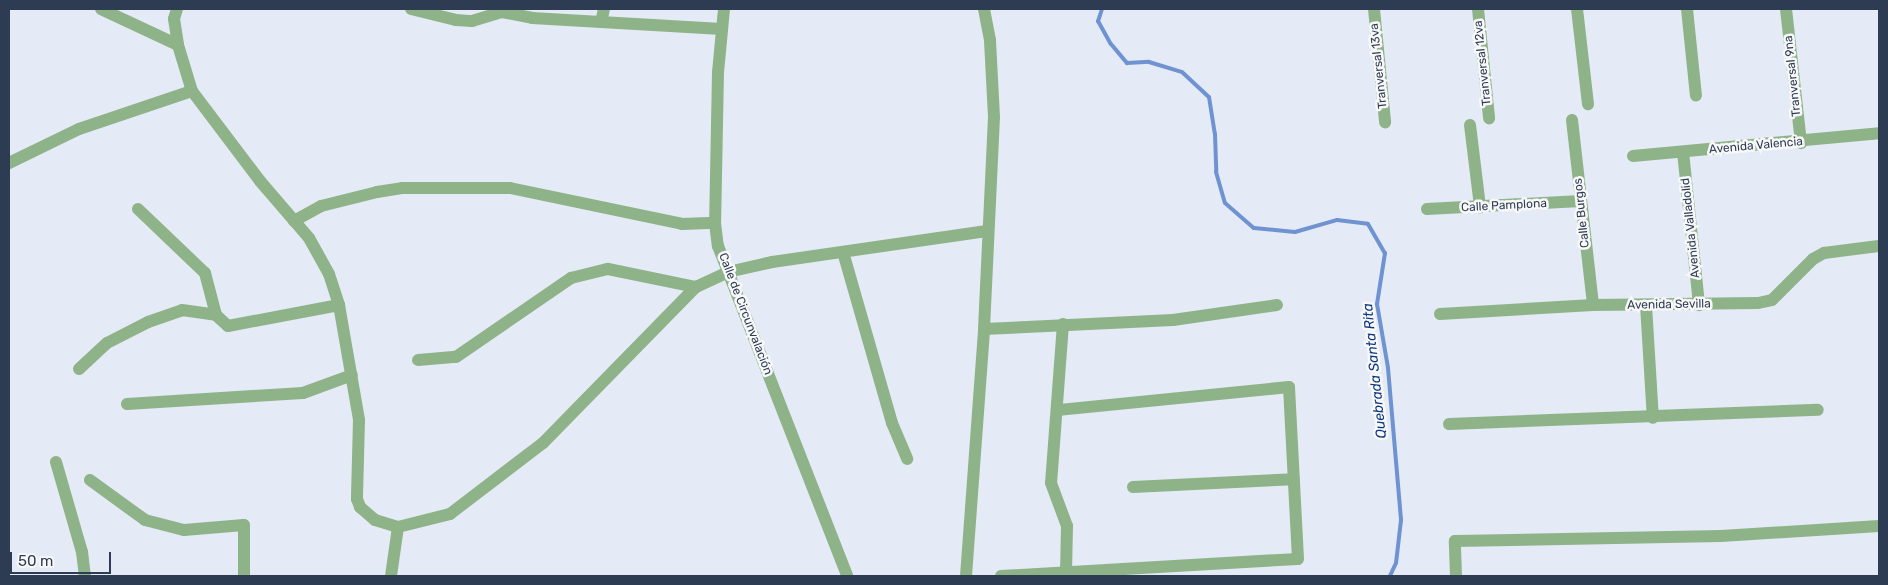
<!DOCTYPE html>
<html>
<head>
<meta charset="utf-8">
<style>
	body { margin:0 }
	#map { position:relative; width:1888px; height:585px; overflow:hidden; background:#e4ebf7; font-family:Rubik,sans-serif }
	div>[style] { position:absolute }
	.stream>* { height:4px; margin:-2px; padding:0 2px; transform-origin:2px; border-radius:2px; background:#6f93d1 }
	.minor>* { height:12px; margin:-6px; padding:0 6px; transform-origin:6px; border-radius:6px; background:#8fb388 }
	span { translate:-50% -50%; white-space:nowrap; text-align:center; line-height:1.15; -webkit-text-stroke:5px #f8f8f8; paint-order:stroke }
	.street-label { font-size:12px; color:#2e3c53 }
	.water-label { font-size:14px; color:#0d3881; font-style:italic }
	.frame { position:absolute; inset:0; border:10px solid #2e3c53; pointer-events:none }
	.scale { position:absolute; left:10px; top:552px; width:101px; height:22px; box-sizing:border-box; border:2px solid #2e3c53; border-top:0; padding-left:6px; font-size:15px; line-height:18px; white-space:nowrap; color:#2e3c53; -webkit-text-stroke:4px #f8f8f8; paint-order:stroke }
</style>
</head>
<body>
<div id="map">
	<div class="stream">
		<i style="left:1102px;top:9px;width:13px;rotate:108deg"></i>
		<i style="left:1098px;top:21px;width:26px;rotate:61deg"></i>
		<i style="left:1111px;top:44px;width:25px;rotate:50deg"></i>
		<i style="left:1127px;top:63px;width:22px;rotate:-3deg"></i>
		<i style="left:1149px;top:62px;width:34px;rotate:17deg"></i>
		<i style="left:1182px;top:72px;width:37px;rotate:43deg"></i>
		<i style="left:1209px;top:97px;width:37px;rotate:81deg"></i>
		<i style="left:1215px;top:134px;width:38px;rotate:88deg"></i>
		<i style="left:1216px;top:172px;width:32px;rotate:74deg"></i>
		<i style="left:1225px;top:203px;width:38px;rotate:41deg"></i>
		<i style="left:1254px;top:228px;width:41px;rotate:5.6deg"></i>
		<i style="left:1295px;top:232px;width:44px;rotate:-15.9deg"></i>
		<i style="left:1337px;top:220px;width:31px;rotate:7deg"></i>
		<i style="left:1368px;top:224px;width:34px;rotate:60deg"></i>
		<i style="left:1385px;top:253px;width:52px;rotate:98.9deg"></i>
		<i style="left:1377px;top:304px;width:65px;rotate:80.2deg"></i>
		<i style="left:1388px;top:368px;width:153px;rotate:85.1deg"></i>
		<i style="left:1401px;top:520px;width:43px;rotate:96.6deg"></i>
		<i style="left:1396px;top:563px;width:14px;rotate:115deg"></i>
	</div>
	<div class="minor">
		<i style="left:101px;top:9px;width:85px;rotate:25.1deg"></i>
		<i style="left:177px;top:9px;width:10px;rotate:107deg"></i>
		<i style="left:174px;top:19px;width:26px;rotate:81deg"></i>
		<i style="left:178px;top:45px;width:48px;rotate:73.1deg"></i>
		<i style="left:192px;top:91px;width:113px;rotate:52.9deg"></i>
		<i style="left:260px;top:181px;width:75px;rotate:49.3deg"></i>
		<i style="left:309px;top:238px;width:41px;rotate:60.9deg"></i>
		<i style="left:329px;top:274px;width:33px;rotate:72deg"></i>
		<i style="left:339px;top:305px;width:117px;rotate:80.1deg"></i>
		<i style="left:359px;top:420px;width:79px;rotate:91.5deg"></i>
		<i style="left:357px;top:499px;width:9px;rotate:69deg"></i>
		<i style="left:360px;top:507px;width:20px;rotate:41deg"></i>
		<i style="left:375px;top:520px;width:24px;rotate:17deg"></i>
		<i style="left:398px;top:527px;width:54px;rotate:-14deg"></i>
		<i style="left:450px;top:514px;width:117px;rotate:-37.4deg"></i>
		<i style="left:543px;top:443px;width:219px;rotate:-45.6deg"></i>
		<i style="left:696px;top:287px;width:35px;rotate:-25deg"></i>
		<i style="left:728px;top:272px;width:45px;rotate:-12.8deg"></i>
		<i style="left:772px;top:262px;width:217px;rotate:-8.2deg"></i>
		<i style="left:411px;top:9px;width:46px;rotate:13.7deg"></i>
		<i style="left:456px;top:20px;width:16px;rotate:4deg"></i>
		<i style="left:472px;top:21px;width:31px;rotate:-17deg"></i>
		<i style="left:502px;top:12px;width:31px;rotate:11deg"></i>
		<i style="left:532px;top:18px;width:190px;rotate:3.3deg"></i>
		<i style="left:724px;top:9px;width:63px;rotate:95.4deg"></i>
		<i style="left:718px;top:72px;width:151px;rotate:91.1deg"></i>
		<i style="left:715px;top:223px;width:23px;rotate:83deg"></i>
		<i style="left:718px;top:246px;width:354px;rotate:68.6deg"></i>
		<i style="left:1374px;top:9px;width:114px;rotate:84.4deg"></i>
		<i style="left:1478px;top:9px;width:110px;rotate:84.2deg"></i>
		<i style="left:1577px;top:9px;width:96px;rotate:83.4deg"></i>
		<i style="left:1687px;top:9px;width:87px;rotate:84.1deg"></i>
		<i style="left:1786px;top:9px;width:135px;rotate:83.6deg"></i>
		<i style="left:601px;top:22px;width:13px;rotate:-77deg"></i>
		<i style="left:1572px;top:120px;width:186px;rotate:83.5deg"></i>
		<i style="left:1470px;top:125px;width:83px;rotate:83deg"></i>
		<i style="left:1683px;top:152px;width:154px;rotate:84deg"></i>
		<i style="left:1633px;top:156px;width:247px;rotate:-5.3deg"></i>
		<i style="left:9px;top:163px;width:78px;rotate:-25.9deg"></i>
		<i style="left:79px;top:129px;width:119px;rotate:-18.6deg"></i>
		<i style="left:138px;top:209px;width:93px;rotate:43.7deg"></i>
		<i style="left:205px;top:273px;width:43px;rotate:75.3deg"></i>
		<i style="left:216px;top:315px;width:16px;rotate:43deg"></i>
		<i style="left:228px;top:326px;width:113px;rotate:-10.7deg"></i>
		<i style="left:1427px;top:209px;width:154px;rotate:-3deg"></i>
		<i style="left:294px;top:221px;width:31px;rotate:-29deg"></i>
		<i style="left:321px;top:206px;width:58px;rotate:-14deg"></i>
		<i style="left:377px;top:192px;width:25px;rotate:-9deg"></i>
		<i style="left:402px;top:188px;width:108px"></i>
		<i style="left:510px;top:188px;width:176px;rotate:11.8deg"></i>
		<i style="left:682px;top:224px;width:33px;rotate:-2deg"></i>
		<i style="left:843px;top:252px;width:178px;rotate:74deg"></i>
		<i style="left:892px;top:423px;width:39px;rotate:67deg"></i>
		<i style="left:1646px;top:305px;width:113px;rotate:86.5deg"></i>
		<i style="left:1440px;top:314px;width:153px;rotate:-3.4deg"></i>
		<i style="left:1593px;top:305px;width:165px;rotate:-0.7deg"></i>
		<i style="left:1758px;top:303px;width:14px;rotate:-12deg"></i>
		<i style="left:1772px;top:300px;width:58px;rotate:-45deg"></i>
		<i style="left:1813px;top:259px;width:13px;rotate:-29deg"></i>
		<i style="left:1824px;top:253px;width:55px;rotate:-7.3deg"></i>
		<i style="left:1063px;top:324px;width:159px;rotate:94.3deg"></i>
		<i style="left:1051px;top:483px;width:46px;rotate:69.6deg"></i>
		<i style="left:1067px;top:526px;width:46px;rotate:91.2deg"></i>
		<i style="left:984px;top:329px;width:189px;rotate:-2.7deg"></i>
		<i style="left:1173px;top:320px;width:105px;rotate:-8.2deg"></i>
		<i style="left:418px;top:360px;width:38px;rotate:-5deg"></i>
		<i style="left:456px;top:357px;width:140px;rotate:-34.5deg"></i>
		<i style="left:571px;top:278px;width:38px;rotate:-14deg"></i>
		<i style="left:608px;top:269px;width:90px;rotate:11.6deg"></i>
		<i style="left:79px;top:369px;width:38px;rotate:-43deg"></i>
		<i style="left:107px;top:343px;width:46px;rotate:-27.1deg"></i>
		<i style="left:148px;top:322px;width:36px;rotate:-19deg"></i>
		<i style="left:182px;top:310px;width:34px;rotate:8deg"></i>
		<i style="left:127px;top:404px;width:176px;rotate:-3.6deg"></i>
		<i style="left:303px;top:393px;width:52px;rotate:-20.2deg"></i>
		<i style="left:1449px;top:424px;width:369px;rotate:-2.2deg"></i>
		<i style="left:56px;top:462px;width:94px;rotate:73.9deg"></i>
		<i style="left:82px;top:552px;width:24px;rotate:83deg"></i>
		<i style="left:90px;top:480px;width:68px;rotate:36deg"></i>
		<i style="left:145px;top:520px;width:40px;rotate:14.4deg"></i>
		<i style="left:184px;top:530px;width:60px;rotate:-4.8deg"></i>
		<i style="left:244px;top:525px;width:51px;rotate:90deg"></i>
		<i style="left:1133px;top:487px;width:161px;rotate:-2.8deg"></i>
		<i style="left:391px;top:576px;width:49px;rotate:-81.9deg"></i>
		<i style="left:966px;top:576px;width:248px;rotate:-85.8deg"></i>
		<i style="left:984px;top:329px;width:212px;rotate:-87.3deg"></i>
		<i style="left:994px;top:117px;width:77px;rotate:-93deg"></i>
		<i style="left:990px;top:40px;width:32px;rotate:-101deg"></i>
		<i style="left:1001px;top:576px;width:297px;rotate:-3.3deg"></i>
		<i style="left:1298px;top:559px;width:172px;rotate:-93deg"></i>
		<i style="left:1289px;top:387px;width:233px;rotate:174.3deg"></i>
		<i style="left:1456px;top:576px;width:35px;rotate:-92deg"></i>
		<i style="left:1455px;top:541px;width:266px;rotate:-1.1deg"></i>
		<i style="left:1721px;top:536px;width:158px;rotate:-3.6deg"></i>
	</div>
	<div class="street-label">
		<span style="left:1483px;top:63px;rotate:-96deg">Tranversal 12va</span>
		<span style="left:1379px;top:66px;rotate:-96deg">Tranversal 13va</span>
		<span style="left:1793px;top:76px;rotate:-96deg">Tranversal 9na</span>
		<span style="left:1756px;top:146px;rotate:-5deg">Avenida Valencia</span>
		<span style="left:1504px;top:206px;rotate:-3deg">Calle Pamplona</span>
		<span style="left:1582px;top:213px;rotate:-96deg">Calle Burgos</span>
		<span style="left:1691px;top:228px;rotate:-96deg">Avenida Valladolid</span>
		<span style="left:1669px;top:305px;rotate:-1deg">Avenida Sevilla</span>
		<span style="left:745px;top:314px;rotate:69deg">Calle de Circunvalación</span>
	</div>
	<div class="water-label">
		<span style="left:1375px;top:371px;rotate:-96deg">Quebrada Santa Rita</span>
	</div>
	<div class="frame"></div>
	<div class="scale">50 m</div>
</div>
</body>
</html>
